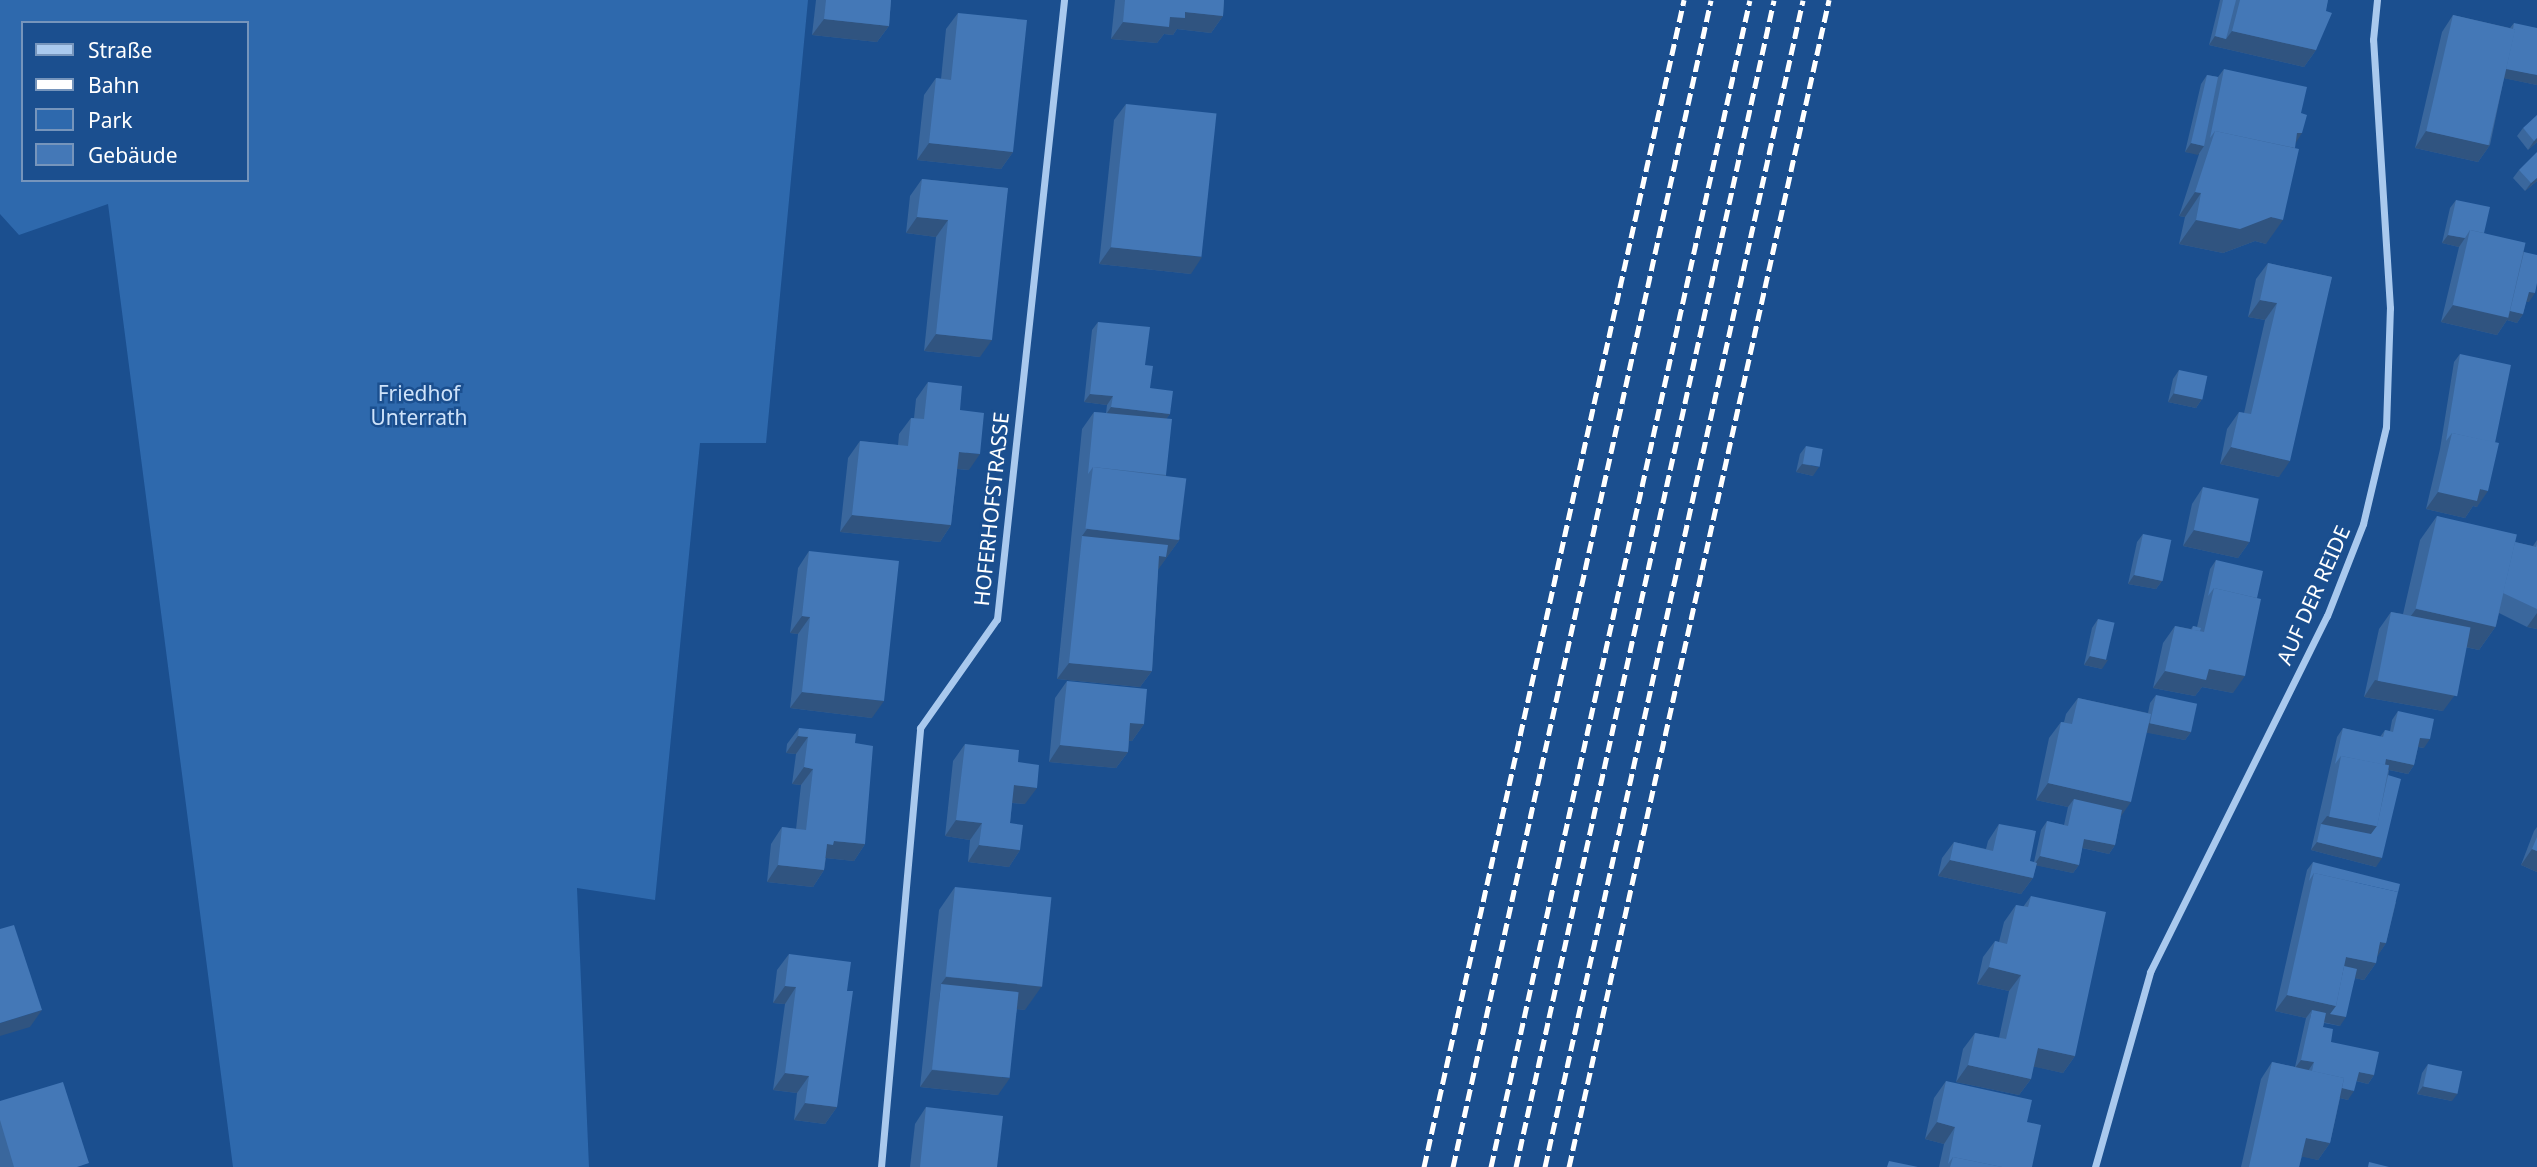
<!DOCTYPE html>
<html>
<head>
<meta charset="utf-8">
<style>
	body { margin:0 }
	#map { position:relative; width:2537px; height:1167px; overflow:hidden; background:#1b4f8f; font-family:"Noto Sans",sans-serif }
	div>[style] { position:absolute }
	.green>* { inset:0; background:#2e69ad }
	.street>* { height:7px; margin:-3.5px; padding:0 3.5px; transform-origin:3.5px; border-radius:3.5px; background:#a9c9ee }
	.rail>* { height:5px; margin-top:-2.5px; transform-origin:0; background:repeating-linear-gradient(90deg,#fff 0 12px,transparent 0 17px) }
	.wall>* { inset:0; background:#3a679d }
	.shaded-wall>* { inset:0; background:#305480 }
	.building>* { inset:0; background:#4478b7; transform-origin:0 0 }
	span { translate:-50% -50%; white-space:nowrap; text-align:center; line-height:1.15; -webkit-text-stroke:5px #1b4f8f; paint-order:stroke }
	.park-label { font-size:21px; color:#cfe3fa }
	.street-label { font-size:21px; color:#fff }
	.legend { position:absolute; left:21px; top:21px; width:228px; height:161px; box-sizing:border-box; background:#1b4f8f; border:2px solid #7695bc; margin:0; padding:9px 12px; list-style:none; font-size:21px; color:#fff }
	.legend li { display:flex; align-items:center; gap:14px; height:35px }
	.legend b { width:35px; border:2px solid #7695bc }
</style>
</head>
<body>
<div id="map">
	<div class="green">
		<i style="clip-path:polygon(evenodd,0 0,808px 0,766px 443px,700px 443px,655px 900px,577px 888px,589px 1167px,233px 1167px,108px 204px,19px 235px,0 214px,0 0,23px 23px,247px 23px,247px 180px,23px 180px,23px 23px)"></i>
	</div>
	<div class="street">
		<i style="left:881px;top:1167px;width:441px;rotate:-84.9deg"></i>
		<i style="left:920px;top:728px;width:133px;rotate:-54.8deg"></i>
		<i style="left:997px;top:619px;width:623px;rotate:-83.82deg"></i>
		<i style="left:2095px;top:1167px;width:203px;rotate:-74.2deg"></i>
		<i style="left:2150px;top:972px;width:398px;rotate:-63.6deg"></i>
		<i style="left:2327px;top:616px;width:99px;rotate:-68.6deg"></i>
		<i style="left:2363px;top:524px;width:100px;rotate:-76.7deg"></i>
		<i style="left:2386px;top:427px;width:119px;rotate:-88.1deg"></i>
		<i style="left:2390px;top:308px;width:269px;rotate:-93.6deg"></i>
		<i style="left:2373px;top:40px;width:40px;rotate:-84.3deg"></i>
	</div>
	<div class="rail">
		<i style="left:1424px;top:1167px;width:1196px;rotate:-77.44deg"></i>
		<i style="left:1453px;top:1167px;width:1195px;rotate:-77.53deg"></i>
		<i style="left:1491px;top:1167px;width:1195px;rotate:-77.49deg"></i>
		<i style="left:1516px;top:1167px;width:1195px;rotate:-77.53deg"></i>
		<i style="left:1545px;top:1167px;width:1195px;rotate:-77.53deg"></i>
		<i style="left:1569px;top:1167px;width:1196px;rotate:-77.44deg"></i>
	</div>
	<div class="wall">
		<i style="clip-path:polygon(816px 0,891px 0,889px 26px,877px 42px,812px 35px)"></i>
		<i style="clip-path:polygon(1115px 0,1224px 0,1223px 16px,1211px 33px,1177px 29px,1173px 35px,1164px 34px,1157px 43px,1111px 39px)"></i>
		<i style="clip-path:polygon(2220px 0,2328px 0,2316px 50px,2304px 67px,2209px 45px)"></i>
		<i style="clip-path:polygon(958px 13px,1013px 152px,1001px 169px,917px 160px,924px 95px,936px 78px,941px 79px,946px 29px)"></i>
		<i style="clip-path:polygon(2453px 15px,2510px 28px,2514px 23px,2537px 85px,2504px 78px,2490px 145px,2478px 162px,2415px 148px,2442px 32px)"></i>
		<i style="clip-path:polygon(2224px 69px,2295px 143px,2266px 244px,2255px 241px,2223px 253px,2179px 244px,2185px 217px,2179px 216px,2199px 154px,2185px 152px,2201px 84px,2207px 75px,2218px 77px)"></i>
		<i style="clip-path:polygon(1126px 104px,1191px 274px,1099px 264px,1114px 120px)"></i>
		<i style="clip-path:polygon(2523px 128px,2537px 142px,2528px 150px,2517px 136px)"></i>
		<i style="clip-path:polygon(2519px 170px,2537px 181px,2525px 191px,2513px 178px)"></i>
		<i style="clip-path:polygon(922px 179px,1008px 188px,980px 357px,924px 351px,936px 237px,906px 233px,910px 196px)"></i>
		<i style="clip-path:polygon(2456px 200px,2484px 233px,2524px 252px,2529px 302px,2526px 301px,2523px 314px,2517px 323px,2507px 320px,2497px 335px,2441px 322px,2459px 247px,2442px 243px,2450px 208px)"></i>
		<i style="clip-path:polygon(2268px 263px,2332px 277px,2279px 477px,2220px 464px,2227px 429px,2239px 412px,2244px 413px,2265px 320px,2248px 317px,2256px 279px)"></i>
		<i style="clip-path:polygon(1098px 322px,1145px 365px,1150px 388px,1170px 414px,1166px 419px,1166px 475px,1180px 539px,1158px 569px,1152px 671px,1140px 687px,1057px 679px,1082px 429px,1094px 412px,1106px 413px,1107px 405px,1084px 402px,1092px 330px)"></i>
		<i style="clip-path:polygon(2460px 354px,2495px 443px,2477px 507px,2473px 506px,2465px 518px,2426px 509px,2440px 449px,2454px 362px)"></i>
		<i style="clip-path:polygon(2179px 370px,2202px 399px,2196px 408px,2168px 402px,2173px 379px)"></i>
		<i style="clip-path:polygon(928px 382px,960px 410px,969px 470px,957px 469px,951px 525px,940px 542px,840px 532px,848px 458px,860px 441px,898px 445px,899px 434px,911px 418px,914px 418px,916px 399px)"></i>
		<i style="clip-path:polygon(1806px 446px,1813px 476px,1796px 472px,1800px 454px)"></i>
		<i style="clip-path:polygon(2203px 487px,2250px 541px,2238px 558px,2183px 546px,2192px 504px)"></i>
		<i style="clip-path:polygon(2437px 516px,2515px 542px,2533px 546px,2537px 540px,2537px 629px,2527px 627px,2499px 613px,2496px 626px,2479px 650px,2465px 647px,2443px 711px,2364px 697px,2379px 629px,2391px 612px,2403px 614px,2420px 540px)"></i>
		<i style="clip-path:polygon(2143px 534px,2162px 581px,2156px 589px,2128px 584px,2137px 542px)"></i>
		<i style="clip-path:polygon(809px 551px,872px 718px,790px 708px,798px 634px,790px 633px,798px 568px)"></i>
		<i style="clip-path:polygon(2216px 560px,2257px 598px,2233px 693px,2202px 687px,2195px 696px,2153px 688px,2163px 643px,2175px 626px,2191px 629px,2193px 626px,2197px 627px,2210px 569px)"></i>
		<i style="clip-path:polygon(2098px 619px,2102px 669px,2084px 665px,2092px 628px)"></i>
		<i style="clip-path:polygon(1067px 681px,1144px 724px,1132px 741px,1129px 741px,1128px 752px,1116px 768px,1049px 762px,1055px 698px)"></i>
		<i style="clip-path:polygon(2156px 695px,2191px 732px,2185px 740px,2146px 732px,2121px 816px,2115px 845px,2109px 854px,2082px 848px,2079px 865px,2073px 873px,2036px 865px,2033px 878px,2021px 894px,1938px 876px,1942px 858px,1954px 842px,1986px 849px,1988px 841px,1999px 824px,2030px 861px,2034px 862px,2041px 830px,2047px 821px,2064px 825px,2068px 807px,2036px 800px,2049px 738px,2061px 722px,2064px 722px,2066px 714px,2078px 698px,2148px 713px,2150px 703px)"></i>
		<i style="clip-path:polygon(2398px 711px,2424px 748px,2418px 747px,2414px 765px,2408px 774px,2389px 770px,2376px 867px,2311px 850px,2337px 737px,2343px 728px,2380px 737px,2385px 730px,2390px 731px,2392px 720px)"></i>
		<i style="clip-path:polygon(799px 728px,855px 743px,865px 844px,854px 861px,826px 858px,824px 870px,813px 887px,767px 882px,771px 844px,782px 827px,796px 829px,801px 785px,792px 784px,796px 754px,786px 753px,787px 744px)"></i>
		<i style="clip-path:polygon(965px 744px,1018px 762px,1025px 804px,1012px 803px,1010px 823px,1020px 850px,1009px 867px,968px 862px,970px 840px,945px 836px,953px 761px)"></i>
		<i style="clip-path:polygon(2537px 827px,2537px 872px,2521px 865px,2534px 831px)"></i>
		<i style="clip-path:polygon(2313px 862px,2396px 902px,2386px 943px,2377px 956px,2376px 963px,2364px 980px,2355px 978px,2340px 1026px,2324px 1023px,2323px 1027px,2331px 1042px,2374px 1075px,2368px 1084px,2356px 1081px,2348px 1100px,2340px 1098px,2330px 1143px,2318px 1160px,2302px 1156px,2299px 1167px,2241px 1167px,2261px 1079px,2272px 1062px,2295px 1067px,2306px 1018px,2275px 1011px,2307px 870px)"></i>
		<i style="clip-path:polygon(955px 887px,1025px 1010px,1017px 1009px,998px 1095px,920px 1087px,939px 910px)"></i>
		<i style="clip-path:polygon(2031px 896px,2075px 1056px,2063px 1073px,2033px 1066px,2031px 1079px,2019px 1095px,1956px 1082px,1963px 1049px,1975px 1033px,1999px 1038px,2009px 991px,1977px 984px,1983px 957px,1995px 941px,1999px 942px,2004px 922px,2016px 905px,2023px 907px)"></i>
		<i style="clip-path:polygon(789px 954px,847px 991px,837px 1107px,825px 1124px,794px 1120px,797px 1093px,773px 1090px,785px 1004px,773px 1003px,777px 970px)"></i>
		<i style="clip-path:polygon(2428px 1064px,2452px 1101px,2417px 1094px,2422px 1073px)"></i>
		<i style="clip-path:polygon(1946px 1081px,2027px 1122px,2032px 1167px,1939px 1167px,1944px 1144px,1925px 1139px,1934px 1098px)"></i>
		<i style="clip-path:polygon(0 1101px,77px 1167px,0 1167px)"></i>
		<i style="clip-path:polygon(926px 1107px,997px 1167px,910px 1167px,915px 1124px)"></i>
	</div>
	<div class="shaded-wall">
		<i style="clip-path:polygon(1185px 12px,1223px 16px,1211px 33px,1177px 29px,1173px 35px,1164px 34px,1157px 43px,1111px 39px,1123px 22px,1170px 17px)"></i>
		<i style="clip-path:polygon(824px 19px,889px 26px,877px 42px,812px 35px)"></i>
		<i style="clip-path:polygon(2232px 31px,2316px 50px,2304px 67px,2209px 45px,2215px 36px,2226px 39px)"></i>
		<i style="clip-path:polygon(2504px 68px,2537px 75px,2537px 85px,2498px 77px)"></i>
		<i style="clip-path:polygon(2426px 131px,2490px 145px,2478px 162px,2415px 148px)"></i>
		<i style="clip-path:polygon(2297px 133px,2302px 133px,2291px 150px)"></i>
		<i style="clip-path:polygon(2537px 138px,2537px 142px,2528px 150px,2534px 141px)"></i>
		<i style="clip-path:polygon(929px 143px,1013px 152px,1001px 169px,917px 160px)"></i>
		<i style="clip-path:polygon(2191px 143px,2204px 146px,2198px 155px,2185px 152px)"></i>
		<i style="clip-path:polygon(2537px 178px,2537px 181px,2525px 191px,2531px 183px)"></i>
		<i style="clip-path:polygon(2195px 192px,2201px 193px,2185px 217px,2179px 216px)"></i>
		<i style="clip-path:polygon(917px 217px,948px 220px,936px 237px,906px 233px)"></i>
		<i style="clip-path:polygon(2271px 217px,2283px 220px,2266px 244px,2255px 241px,2223px 253px,2179px 244px,2196px 220px)"></i>
		<i style="clip-path:polygon(2448px 235px,2465px 238px,2459px 247px,2442px 243px)"></i>
		<i style="clip-path:polygon(1111px 247px,1202px 257px,1191px 274px,1099px 264px)"></i>
		<i style="clip-path:polygon(2529px 292px,2535px 293px,2529px 302px,2523px 301px)"></i>
		<i style="clip-path:polygon(2260px 300px,2277px 303px,2265px 320px,2248px 317px)"></i>
		<i style="clip-path:polygon(2453px 305px,2507px 310px,2523px 314px,2517px 323px,2507px 320px,2497px 335px,2441px 322px)"></i>
		<i style="clip-path:polygon(936px 334px,992px 340px,980px 357px,924px 351px)"></i>
		<i style="clip-path:polygon(2174px 393px,2202px 399px,2196px 408px,2168px 402px)"></i>
		<i style="clip-path:polygon(1090px 394px,1113px 396px,1107px 405px,1084px 402px)"></i>
		<i style="clip-path:polygon(1111px 407px,1170px 414px,1164px 422px,1105px 416px)"></i>
		<i style="clip-path:polygon(2231px 447px,2290px 461px,2279px 477px,2220px 464px)"></i>
		<i style="clip-path:polygon(959px 452px,980px 454px,969px 470px,947px 468px)"></i>
		<i style="clip-path:polygon(1802px 464px,1819px 467px,1813px 476px,1796px 472px)"></i>
		<i style="clip-path:polygon(2480px 489px,2488px 491px,2477px 507px,2473px 506px,2465px 518px,2426px 509px,2438px 492px)"></i>
		<i style="clip-path:polygon(852px 515px,951px 525px,940px 542px,840px 532px)"></i>
		<i style="clip-path:polygon(1087px 529px,1180px 539px,1155px 574px,1082px 536px)"></i>
		<i style="clip-path:polygon(2194px 530px,2250px 541px,2238px 558px,2183px 546px)"></i>
		<i style="clip-path:polygon(2134px 575px,2162px 581px,2156px 589px,2128px 584px)"></i>
		<i style="clip-path:polygon(2416px 609px,2496px 626px,2479px 650px,2399px 632px)"></i>
		<i style="clip-path:polygon(2537px 613px,2537px 629px,2527px 627px)"></i>
		<i style="clip-path:polygon(802px 616px,810px 617px,798px 634px,790px 633px)"></i>
		<i style="clip-path:polygon(2090px 656px,2108px 660px,2102px 669px,2084px 665px)"></i>
		<i style="clip-path:polygon(1069px 663px,1152px 671px,1140px 687px,1057px 679px)"></i>
		<i style="clip-path:polygon(2209px 669px,2245px 676px,2233px 693px,2202px 687px,2195px 696px,2153px 688px,2165px 671px)"></i>
		<i style="clip-path:polygon(2375px 680px,2455px 695px,2443px 711px,2364px 697px)"></i>
		<i style="clip-path:polygon(802px 692px,884px 701px,872px 718px,790px 708px)"></i>
		<i style="clip-path:polygon(1130px 723px,1144px 724px,1132px 741px,1119px 740px)"></i>
		<i style="clip-path:polygon(2149px 723px,2191px 732px,2185px 740px,2143px 732px)"></i>
		<i style="clip-path:polygon(798px 736px,808px 737px,796px 754px,786px 753px)"></i>
		<i style="clip-path:polygon(2420px 738px,2430px 739px,2424px 748px,2414px 746px)"></i>
		<i style="clip-path:polygon(1060px 745px,1128px 752px,1116px 768px,1049px 762px)"></i>
		<i style="clip-path:polygon(2386px 759px,2414px 765px,2408px 774px,2380px 768px)"></i>
		<i style="clip-path:polygon(804px 767px,813px 769px,801px 785px,792px 784px)"></i>
		<i style="clip-path:polygon(2048px 783px,2131px 802px,2119px 819px,2074px 799px,2068px 807px,2036px 800px)"></i>
		<i style="clip-path:polygon(1014px 785px,1037px 788px,1025px 804px,1003px 802px)"></i>
		<i style="clip-path:polygon(2327px 816px,2377px 826px,2365px 843px,2321px 824px)"></i>
		<i style="clip-path:polygon(956px 820px,982px 823px,970px 840px,945px 836px)"></i>
		<i style="clip-path:polygon(2084px 839px,2115px 845px,2109px 854px,2078px 847px)"></i>
		<i style="clip-path:polygon(834px 841px,865px 844px,854px 861px,825px 858px,827px 844px)"></i>
		<i style="clip-path:polygon(2317px 842px,2382px 858px,2376px 867px,2311px 850px)"></i>
		<i style="clip-path:polygon(979px 845px,1020px 850px,1009px 867px,968px 862px)"></i>
		<i style="clip-path:polygon(2532px 849px,2537px 851px,2537px 872px,2521px 865px)"></i>
		<i style="clip-path:polygon(2040px 856px,2079px 865px,2073px 873px,2034px 865px)"></i>
		<i style="clip-path:polygon(1950px 860px,2033px 878px,2021px 894px,1938px 876px)"></i>
		<i style="clip-path:polygon(778px 865px,824px 870px,813px 887px,767px 882px)"></i>
		<i style="clip-path:polygon(2380px 942px,2386px 943px,2375px 960px)"></i>
		<i style="clip-path:polygon(2346px 957px,2376px 963px,2364px 980px,2339px 975px)"></i>
		<i style="clip-path:polygon(1989px 967px,2021px 975px,2009px 991px,1977px 984px)"></i>
		<i style="clip-path:polygon(946px 977px,1042px 986px,1025px 1010px,939px 1002px,941px 984px)"></i>
		<i style="clip-path:polygon(785px 986px,796px 987px,785px 1004px,773px 1003px)"></i>
		<i style="clip-path:polygon(2287px 995px,2336px 1006px,2346px 1017px,2340px 1026px,2310px 1019px,2312px 1010px,2306px 1018px,2275px 1011px)"></i>
		<i style="clip-path:polygon(42px 1010px,30px 1027px,0 1036px,0 1023px)"></i>
		<i style="clip-path:polygon(2038px 1048px,2075px 1056px,2063px 1073px,2026px 1065px)"></i>
		<i style="clip-path:polygon(2301px 1060px,2314px 1062px,2308px 1071px,2295px 1068px)"></i>
		<i style="clip-path:polygon(1968px 1065px,2031px 1079px,2019px 1095px,1956px 1082px)"></i>
		<i style="clip-path:polygon(932px 1070px,1010px 1078px,998px 1095px,920px 1087px)"></i>
		<i style="clip-path:polygon(2359px 1072px,2374px 1075px,2368px 1084px,2353px 1080px)"></i>
		<i style="clip-path:polygon(785px 1073px,809px 1076px,797px 1093px,773px 1090px)"></i>
		<i style="clip-path:polygon(2310px 1080px,2354px 1091px,2348px 1100px,2304px 1089px)"></i>
		<i style="clip-path:polygon(2423px 1086px,2458px 1093px,2452px 1101px,2417px 1094px)"></i>
		<i style="clip-path:polygon(805px 1103px,837px 1107px,825px 1124px,794px 1120px)"></i>
		<i style="clip-path:polygon(1937px 1122px,1955px 1127px,1944px 1144px,1925px 1139px)"></i>
		<i style="clip-path:polygon(2306px 1138px,2330px 1143px,2318px 1160px,2294px 1155px)"></i>
	</div>
	<div class="building">
		<i style="clip-path:polygon(826px 0,891px 0,889px 26px,824px 19px)"></i>
		<i style="clip-path:polygon(1125px 0,1224px 0,1223px 16px,1185px 12px,1185px 18px,1170px 17px,1169px 27px,1123px 22px)"></i>
		<i style="clip-path:polygon(2223px 0,2236px 0,2226px 39px,2215px 36px)"></i>
		<i style="clip-path:polygon(2240px 0,2328px 0,2326px 11px,2332px 13px,2316px 50px,2232px 31px)"></i>
		<i style="clip-path:polygon(958px 13px,1027px 20px,1013px 152px,929px 143px,936px 78px,951px 80px)"></i>
		<i style="left:2453px;top:15px;width:64px;height:119px;rotate:13deg"></i>
		<i style="clip-path:polygon(2514px 23px,2537px 28px,2537px 75px,2506px 69px,2515px 29px,2513px 29px)"></i>
		<i style="clip-path:polygon(2224px 69px,2307px 87px,2301px 113px,2307px 115px,2302px 133px,2297px 133px,2295px 148px,2215px 131px,2210px 138px)"></i>
		<i style="clip-path:polygon(2207px 75px,2218px 77px,2204px 146px,2191px 143px)"></i>
		<i style="left:1126px;top:104px;width:91px;height:144px;rotate:6deg"></i>
		<i style="clip-path:polygon(2537px 115px,2537px 138px,2534px 141px,2523px 128px)"></i>
		<i style="clip-path:polygon(2215px 131px,2299px 149px,2283px 220px,2271px 217px,2240px 229px,2196px 220px,2201px 193px,2195px 192px)"></i>
		<i style="clip-path:polygon(2537px 152px,2537px 178px,2531px 183px,2519px 170px)"></i>
		<i style="clip-path:polygon(922px 179px,1008px 188px,992px 340px,936px 334px,948px 220px,917px 217px)"></i>
		<i style="clip-path:polygon(2456px 200px,2490px 207px,2484px 233px,2470px 230px,2465px 238px,2448px 235px)"></i>
		<i style="left:2470px;top:230px;width:57px;height:77px;rotate:13deg"></i>
		<i style="clip-path:polygon(2524px 252px,2537px 255px,2537px 283px,2535px 293px,2529px 292px,2523px 314px,2510px 311px)"></i>
		<i style="clip-path:polygon(2268px 263px,2332px 277px,2290px 461px,2231px 447px,2239px 412px,2251px 414px,2277px 303px,2260px 300px)"></i>
		<i style="clip-path:polygon(1098px 322px,1150px 327px,1145px 365px,1153px 366px,1150px 388px,1173px 391px,1170px 414px,1111px 407px,1113px 396px,1090px 394px)"></i>
		<i style="clip-path:polygon(2460px 354px,2511px 365px,2495px 443px,2452px 433px,2446px 441px)"></i>
		<i style="left:2179px;top:370px;width:29px;height:24px;rotate:12deg"></i>
		<i style="clip-path:polygon(928px 382px,962px 386px,960px 410px,984px 413px,980px 454px,959px 452px,951px 525px,852px 515px,860px 441px,908px 446px,911px 418px,924px 419px)"></i>
		<i style="clip-path:polygon(1094px 412px,1172px 419px,1166px 475px,1093px 467px,1088px 474px)"></i>
		<i style="clip-path:polygon(2452px 433px,2499px 443px,2488px 491px,2480px 489px,2477px 501px,2438px 492px)"></i>
		<i style="left:1806px;top:446px;width:17px;height:18px;rotate:10deg"></i>
		<i style="left:1093px;top:467px;width:94px;height:62px;rotate:7deg"></i>
		<i style="left:2203px;top:487px;width:57px;height:44px;rotate:12deg"></i>
		<i style="left:2437px;top:516px;width:82px;height:95px;rotate:13deg"></i>
		<i style="left:2143px;top:534px;width:29px;height:42px;rotate:12deg"></i>
		<i style="clip-path:polygon(1082px 536px,1168px 545px,1166px 557px,1159px 556px,1152px 671px,1069px 663px)"></i>
		<i style="clip-path:polygon(2515px 542px,2536px 547px,2537px 544px,2537px 609px,2503px 593px)"></i>
		<i style="clip-path:polygon(809px 551px,899px 561px,884px 701px,802px 692px,810px 617px,802px 616px)"></i>
		<i style="clip-path:polygon(2216px 560px,2263px 571px,2257px 598px,2214px 588px,2208px 596px)"></i>
		<i style="clip-path:polygon(2214px 588px,2261px 599px,2245px 676px,2209px 669px,2206px 680px,2165px 671px,2175px 626px,2204px 632px)"></i>
		<i style="left:2391px;top:612px;width:81px;height:70px;rotate:11deg"></i>
		<i style="left:2098px;top:619px;width:17px;height:38px;rotate:13deg"></i>
		<i style="clip-path:polygon(2193px 626px,2201px 628px,2200px 631px,2192px 630px)"></i>
		<i style="clip-path:polygon(1067px 681px,1147px 689px,1144px 724px,1130px 723px,1128px 752px,1060px 745px)"></i>
		<i style="left:2156px;top:695px;width:42px;height:29px;rotate:12deg"></i>
		<i style="clip-path:polygon(2078px 698px,2151px 714px,2131px 802px,2048px 783px,2061px 722px,2072px 724px)"></i>
		<i style="clip-path:polygon(2398px 711px,2434px 719px,2430px 739px,2420px 738px,2414px 765px,2386px 759px,2385px 765px,2341px 756px,2335px 764px,2343px 728px,2383px 737px,2385px 730px,2393px 732px)"></i>
		<i style="clip-path:polygon(799px 728px,856px 734px,855px 743px,873px 746px,865px 844px,834px 841px,833px 845px,827px 844px,824px 870px,778px 865px,782px 827px,806px 830px,813px 769px,804px 767px,808px 737px,798px 736px)"></i>
		<i style="clip-path:polygon(965px 744px,1019px 750px,1018px 762px,1039px 765px,1037px 788px,1014px 785px,1010px 823px,1023px 825px,1020px 850px,979px 845px,982px 823px,956px 820px)"></i>
		<i style="left:2341px;top:756px;width:49px;height:62px;rotate:11deg"></i>
		<i style="clip-path:polygon(2388px 775px,2401px 779px,2382px 858px,2317px 842px,2321px 824px,2371px 834px,2377px 826px)"></i>
		<i style="clip-path:polygon(2074px 799px,2122px 810px,2115px 845px,2084px 839px,2079px 865px,2040px 856px,2047px 821px,2068px 826px)"></i>
		<i style="clip-path:polygon(1999px 824px,2036px 831px,2030px 861px,2037px 863px,2033px 878px,1950px 860px,1954px 842px,1993px 851px)"></i>
		<i style="clip-path:polygon(2537px 837px,2537px 851px,2532px 849px)"></i>
		<i style="clip-path:polygon(2313px 862px,2400px 884px,2396px 901px,2398px 892px,2314px 873px,2309px 881px)"></i>
		<i style="clip-path:polygon(2314px 873px,2398px 892px,2386px 943px,2380px 942px,2376px 963px,2346px 957px,2336px 1006px,2287px 995px)"></i>
		<i style="left:955px;top:887px;width:97px;height:90px;rotate:6deg"></i>
		<i style="clip-path:polygon(2031px 896px,2106px 912px,2075px 1056px,2038px 1048px,2031px 1079px,1968px 1065px,1975px 1033px,2006px 1039px,2021px 975px,1989px 967px,1995px 941px,2007px 944px,2016px 905px,2028px 907px)"></i>
		<i style="clip-path:polygon(14px 925px,42px 1010px,0 1023px,0 929px)"></i>
		<i style="clip-path:polygon(789px 954px,851px 962px,847px 991px,853px 991px,837px 1107px,805px 1103px,809px 1076px,785px 1073px,796px 987px,785px 986px)"></i>
		<i style="clip-path:polygon(2344px 966px,2357px 969px,2346px 1017px,2330px 1014px,2336px 1006px)"></i>
		<i style="left:941px;top:984px;width:78px;height:86px;rotate:6deg"></i>
		<i style="clip-path:polygon(2312px 1010px,2326px 1013px,2323px 1027px,2333px 1029px,2331px 1042px,2379px 1052px,2374px 1075px,2359px 1072px,2354px 1091px,2342px 1088px,2344px 1078px,2312px 1071px,2314px 1062px,2301px 1060px)"></i>
		<i style="clip-path:polygon(2272px 1062px,2344px 1078px,2330px 1143px,2306px 1138px,2299px 1167px,2249px 1167px)"></i>
		<i style="left:2428px;top:1064px;width:35px;height:23px;rotate:12deg"></i>
		<i style="clip-path:polygon(1946px 1081px,2032px 1100px,2027px 1122px,2041px 1125px,2032px 1167px,2002px 1167px,1953px 1157px,1948px 1164px,1955px 1127px,1937px 1122px)"></i>
		<i style="clip-path:polygon(63px 1082px,89px 1163px,77px 1167px,14px 1167px,0 1120px,0 1101px)"></i>
		<i style="clip-path:polygon(926px 1107px,1003px 1116px,997px 1167px,920px 1167px)"></i>
		<i style="clip-path:polygon(1953px 1157px,2002px 1167px,1950px 1167px)"></i>
		<i style="clip-path:polygon(1889px 1161px,1918px 1167px,1887px 1167px)"></i>
		<i style="clip-path:polygon(2369px 1162px,2389px 1167px,2368px 1167px)"></i>
	</div>
	<div class="park-label">
		<span style="left:419px;top:405px">Friedhof<br>Unterrath</span>
	</div>
	<div class="street-label">
		<span style="left:991px;top:509px;rotate:-84deg">HOFERHOFSTRASSE</span>
		<span style="left:2313px;top:595px;rotate:-66deg">AUF DER REIDE</span>
	</div>
	<ul class="legend">
	<li><b style="height:9px;background:#a9c9ee"></b>Straße</li>
	<li><b style="height:9px;background:#fff"></b>Bahn</li>
	<li><b style="height:19px;background:#2e69ad"></b>Park</li>
	<li><b style="height:19px;background:#4478b7"></b>Gebäude</li>
	</ul>
</div>
</body>
</html>
